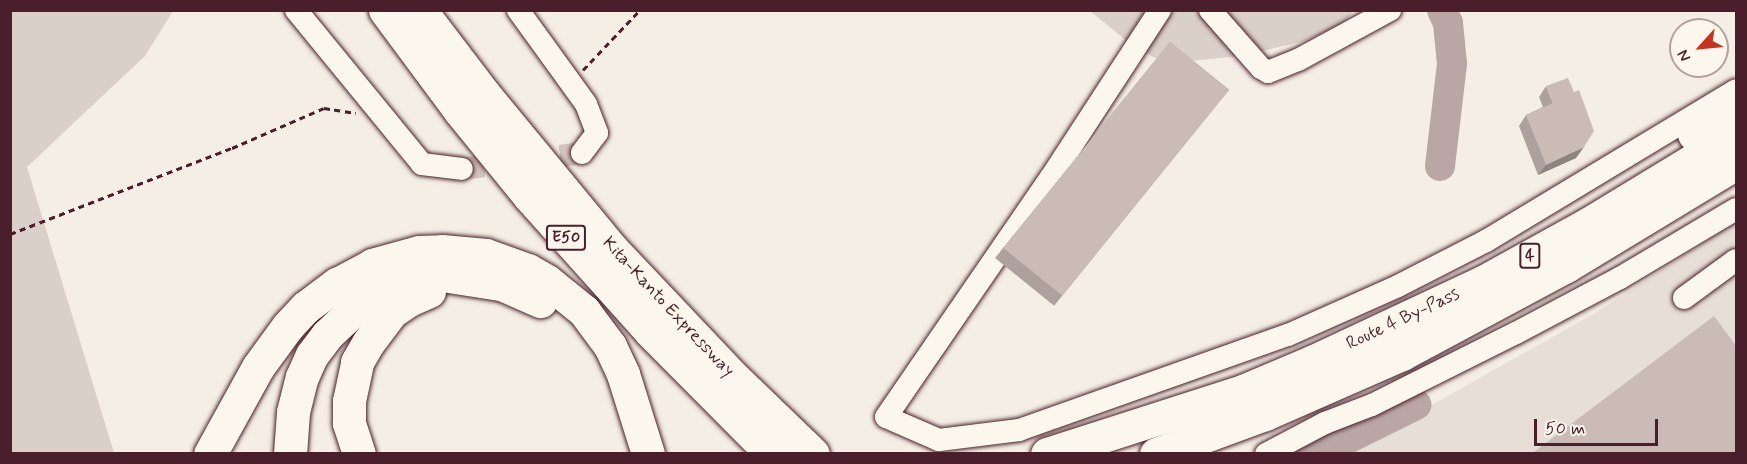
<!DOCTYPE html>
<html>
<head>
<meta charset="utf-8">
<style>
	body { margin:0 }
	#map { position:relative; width:1747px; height:464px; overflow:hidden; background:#f4eee4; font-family:Mynerve,sans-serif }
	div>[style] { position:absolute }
	.built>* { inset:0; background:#e7dfd6 }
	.green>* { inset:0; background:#dbd0c9 }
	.river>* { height:30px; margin:-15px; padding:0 15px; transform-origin:15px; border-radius:15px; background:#baa7a5 }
	.minor-tunnel>* { height:22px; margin-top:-11px; transform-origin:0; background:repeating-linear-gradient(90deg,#d2c5bf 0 22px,transparent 0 33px) }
	.path>* { height:3px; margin-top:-1.5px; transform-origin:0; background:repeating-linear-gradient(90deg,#4a1f2b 0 6px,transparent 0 10.5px) }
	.roads { filter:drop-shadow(0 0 2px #4a1f2b) drop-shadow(0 0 2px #4a1f2b) }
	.minor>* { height:22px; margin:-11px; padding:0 11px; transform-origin:11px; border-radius:11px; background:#fbf7ec }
	.highway>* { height:33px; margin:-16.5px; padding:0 16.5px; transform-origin:16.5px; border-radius:16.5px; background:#fbf7ec }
	.wall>* { inset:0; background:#aea19d; transform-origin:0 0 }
	.shaded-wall>* { inset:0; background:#8d837f }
	.building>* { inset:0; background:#cabbb6; transform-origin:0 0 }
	span { translate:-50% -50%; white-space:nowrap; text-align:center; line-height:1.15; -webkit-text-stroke:4.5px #fbf7ec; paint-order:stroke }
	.shield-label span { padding:2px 4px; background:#fbf7ec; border:2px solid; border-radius:4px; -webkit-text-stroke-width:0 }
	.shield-label { font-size:16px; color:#4a1f2b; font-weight:700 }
	.street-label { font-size:18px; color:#4a1f2b }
	.frame { position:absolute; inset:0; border:12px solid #4a1f2b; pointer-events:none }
	.north { position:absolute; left:1669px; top:18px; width:60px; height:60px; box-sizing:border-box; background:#fbf7ec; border:2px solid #b4a19f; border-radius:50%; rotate:243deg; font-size:16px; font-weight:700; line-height:24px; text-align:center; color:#4a1f2b }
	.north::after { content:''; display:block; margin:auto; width:21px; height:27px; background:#c8321e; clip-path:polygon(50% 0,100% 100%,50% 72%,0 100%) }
	.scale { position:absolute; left:1534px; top:419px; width:124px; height:27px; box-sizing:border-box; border:3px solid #4a1f2b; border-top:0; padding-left:8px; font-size:18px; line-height:21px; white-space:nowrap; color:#4a1f2b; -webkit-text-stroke:4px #fbf7ec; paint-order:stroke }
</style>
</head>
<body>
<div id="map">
	<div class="built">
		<i style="clip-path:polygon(1736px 222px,1736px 453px,1324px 454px,1421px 411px,1595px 313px)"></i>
	</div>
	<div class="green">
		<i style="clip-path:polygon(10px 11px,173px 11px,145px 56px,27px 167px,114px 453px,11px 453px)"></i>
		<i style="clip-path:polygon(1090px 11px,1353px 11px,1342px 25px,1301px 42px,1240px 56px,1181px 62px,1155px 58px,1132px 45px)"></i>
	</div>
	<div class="river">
		<i style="left:1440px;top:166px;width:103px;rotate:-83.3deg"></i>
		<i style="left:1452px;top:64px;width:41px;rotate:-95.6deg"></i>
		<i style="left:1448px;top:23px;width:14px;rotate:-115deg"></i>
		<i style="left:1297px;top:454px;width:28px;rotate:-8deg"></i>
		<i style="left:1325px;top:450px;width:102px;rotate:-26.3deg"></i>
	</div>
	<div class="minor-tunnel">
		<i style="left:462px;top:169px;width:121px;rotate:-7.6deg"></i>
	</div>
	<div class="path">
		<i style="left:583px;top:70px;width:83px;rotate:-46.5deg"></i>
		<i style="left:10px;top:234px;width:238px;rotate:-21.2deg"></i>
		<i style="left:232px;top:148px;width:100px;rotate:-23.5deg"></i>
		<i style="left:324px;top:108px;width:32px;rotate:9deg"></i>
	</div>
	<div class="roads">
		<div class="minor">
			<i style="left:296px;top:10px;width:199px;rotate:50.7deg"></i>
			<i style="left:422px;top:164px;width:40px;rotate:7.1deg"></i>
			<i style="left:518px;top:10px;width:116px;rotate:54.1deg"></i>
			<i style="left:586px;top:104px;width:31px;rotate:69deg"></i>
			<i style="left:597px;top:133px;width:25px;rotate:127deg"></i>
			<i style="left:1160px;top:10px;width:199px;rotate:123.1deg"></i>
			<i style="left:1051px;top:177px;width:291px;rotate:124.5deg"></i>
			<i style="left:886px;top:417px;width:58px;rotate:23.5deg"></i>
			<i style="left:939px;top:440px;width:81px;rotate:-7.1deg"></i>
			<i style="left:1019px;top:430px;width:285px;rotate:-19.5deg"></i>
			<i style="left:1288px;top:335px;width:120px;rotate:-24deg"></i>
			<i style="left:1398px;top:286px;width:99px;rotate:-27.1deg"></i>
			<i style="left:1486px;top:241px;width:292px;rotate:-31.1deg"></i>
			<i style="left:1210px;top:10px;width:77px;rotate:48.7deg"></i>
			<i style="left:1261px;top:68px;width:8px;rotate:30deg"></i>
			<i style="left:1268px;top:72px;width:32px;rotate:-22deg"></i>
			<i style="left:1298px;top:60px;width:105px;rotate:-28.5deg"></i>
			<i style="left:1684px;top:298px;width:64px;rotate:-36.2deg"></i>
			<i style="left:1266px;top:454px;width:67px;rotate:-27.7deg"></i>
			<i style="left:1325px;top:423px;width:50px;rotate:-21deg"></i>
			<i style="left:1372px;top:405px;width:161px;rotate:-26.6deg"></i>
			<i style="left:1516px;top:333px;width:118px;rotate:-27.9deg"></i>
			<i style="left:1620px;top:278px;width:135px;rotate:-30.7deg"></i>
		</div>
		<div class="highway">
			<i style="left:385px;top:10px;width:126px;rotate:53.4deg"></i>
			<i style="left:460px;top:111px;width:109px;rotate:50.9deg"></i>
			<i style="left:529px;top:196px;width:181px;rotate:48.1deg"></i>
			<i style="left:650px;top:331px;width:173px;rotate:45.2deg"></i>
			<i style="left:420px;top:10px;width:106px;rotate:52.7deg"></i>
			<i style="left:484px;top:94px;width:200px;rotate:50.5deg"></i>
			<i style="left:611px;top:248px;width:176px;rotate:46.6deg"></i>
			<i style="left:732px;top:376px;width:112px;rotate:43.9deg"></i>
			<i style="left:1694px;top:134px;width:49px;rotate:-31.8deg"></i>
			<i style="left:210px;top:454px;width:99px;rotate:-61.1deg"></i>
			<i style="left:258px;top:367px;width:51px;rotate:-53.8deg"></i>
			<i style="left:288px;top:326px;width:26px;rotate:-47deg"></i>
			<i style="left:306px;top:307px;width:39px;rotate:-37deg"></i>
			<i style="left:337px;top:284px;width:40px;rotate:-28deg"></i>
			<i style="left:372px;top:265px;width:49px;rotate:-15.5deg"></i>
			<i style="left:419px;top:252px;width:23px;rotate:-2deg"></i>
			<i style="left:442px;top:251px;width:44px;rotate:5.2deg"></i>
			<i style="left:486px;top:255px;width:45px;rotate:19.7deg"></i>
			<i style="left:528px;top:270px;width:22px;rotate:30deg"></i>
			<i style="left:547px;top:281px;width:48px;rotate:39deg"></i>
			<i style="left:584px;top:311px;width:44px;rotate:53.4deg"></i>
			<i style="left:610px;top:346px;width:31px;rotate:65deg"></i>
			<i style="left:623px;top:374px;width:84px;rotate:72.6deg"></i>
			<i style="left:290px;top:454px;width:42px;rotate:-85.9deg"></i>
			<i style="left:293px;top:412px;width:36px;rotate:-76deg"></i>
			<i style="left:302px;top:377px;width:24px;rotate:-66deg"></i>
			<i style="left:312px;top:355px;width:25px;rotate:-53deg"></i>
			<i style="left:327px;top:335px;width:42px;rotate:-43.1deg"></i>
			<i style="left:358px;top:306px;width:45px;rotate:-27.7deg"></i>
			<i style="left:398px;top:285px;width:45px;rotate:-12.8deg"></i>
			<i style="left:442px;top:275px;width:60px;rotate:8.7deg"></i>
			<i style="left:501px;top:284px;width:43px;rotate:23.6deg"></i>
			<i style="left:359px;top:454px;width:33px;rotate:-108deg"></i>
			<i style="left:349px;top:423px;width:22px;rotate:-90deg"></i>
			<i style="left:349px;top:401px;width:40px;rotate:-78deg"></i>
			<i style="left:357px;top:362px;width:22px;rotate:-60deg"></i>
			<i style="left:368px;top:343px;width:39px;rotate:-53deg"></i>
			<i style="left:391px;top:312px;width:22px;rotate:-34deg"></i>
			<i style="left:409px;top:300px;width:22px;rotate:-24deg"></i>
			<i style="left:1047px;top:454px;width:206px;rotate:-17.8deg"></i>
			<i style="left:1243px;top:391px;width:77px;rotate:-22.9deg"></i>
			<i style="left:1314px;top:361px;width:187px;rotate:-25.1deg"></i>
			<i style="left:1483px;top:282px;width:120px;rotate:-28.9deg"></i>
			<i style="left:1588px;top:224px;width:173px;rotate:-31.3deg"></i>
			<i style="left:1156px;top:454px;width:116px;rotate:-20.2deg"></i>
			<i style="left:1265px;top:414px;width:150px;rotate:-23.7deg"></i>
			<i style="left:1402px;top:354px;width:186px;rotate:-28.2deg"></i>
			<i style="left:1566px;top:266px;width:199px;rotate:-31.2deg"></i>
		</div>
	</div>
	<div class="wall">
		<i style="left:1170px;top:42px;width:76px;height:278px;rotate:39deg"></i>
		<i style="clip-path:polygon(1546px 86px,1576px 158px,1538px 175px,1519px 126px,1526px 115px,1543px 107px,1539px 97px)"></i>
	</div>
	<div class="shaded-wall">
		<i style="clip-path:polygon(1584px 147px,1576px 158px,1538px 175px,1546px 165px)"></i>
	</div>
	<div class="building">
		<i style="left:1170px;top:42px;width:76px;height:265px;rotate:39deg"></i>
		<i style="clip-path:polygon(1568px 78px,1574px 92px,1579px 90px,1594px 131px,1584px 147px,1546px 165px,1526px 115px,1553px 103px,1546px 86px)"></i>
		<i style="clip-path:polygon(1714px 316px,1737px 347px,1737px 453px,1535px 453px,1534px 452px)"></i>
	</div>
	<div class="shield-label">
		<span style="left:566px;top:238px">E50</span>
		<span style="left:1530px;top:256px">4</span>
	</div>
	<div class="street-label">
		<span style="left:668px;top:307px;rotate:47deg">Kita-Kanto Expressway</span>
		<span style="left:1403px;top:319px;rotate:-25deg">Route 4 By-Pass</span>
	</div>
	<div class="frame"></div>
	<div class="north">N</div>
	<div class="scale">50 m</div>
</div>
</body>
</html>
